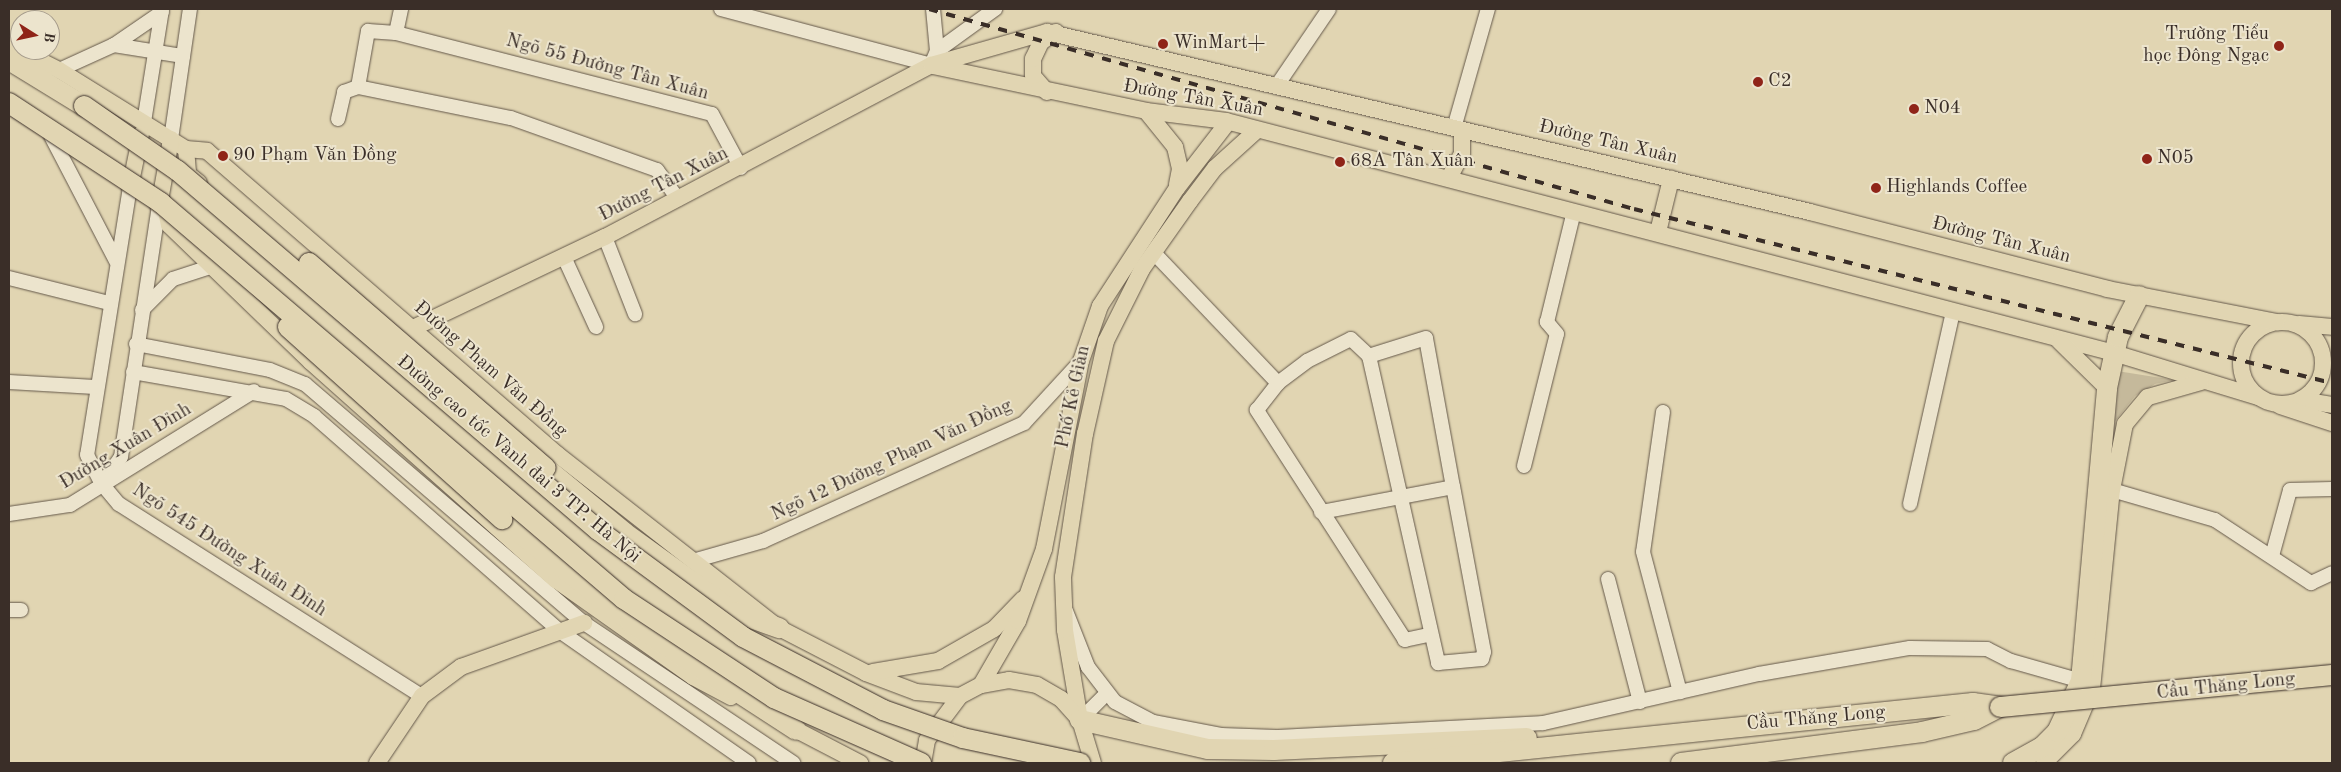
<!DOCTYPE html>
<html>
<head>
<meta charset="utf-8">
<style>
	body { margin:0 }
	#map { position:relative; width:2341px; height:772px; overflow:hidden; background:#e1d5b2; font-family:"Old Standard TT",serif }
	div>[style] { position:absolute }
	.green>* { inset:0; background:#c5b99b }
	.roads { filter:drop-shadow(0 0 1px #64584a) drop-shadow(0 0 1px #64584a) }
	.minor>* { height:14px; margin:-7px; padding:0 7px; transform-origin:7px; border-radius:7px; background:#ece4cd }
	.major>* { height:16px; margin:-8px; padding:0 8px; transform-origin:8px; border-radius:8px; background:#e1d5b2 }
	.major>.ring { margin:-8px; padding:0; box-sizing:content-box; background:none; border:16px solid #e1d5b2; border-radius:50% }
	.highway>* { height:20px; margin:-10px; padding:0 10px; transform-origin:10px; border-radius:10px; background:#e1d5b2 }
	.rail>* { height:4px; margin-top:-2px; transform-origin:0; background:repeating-linear-gradient(90deg,#3a2e28 0 9px,transparent 0 18px) }
	.bridges { filter:drop-shadow(0 0 1px #3a2e28) drop-shadow(0 0 1px #3a2e28) }
	.highway-bridge>* { height:20px; margin:-10px; padding:0 10px; transform-origin:10px; border-radius:10px; background:#e1d5b2 }
	.dots>* { width:14px; height:14px; translate:-50% -50%; box-sizing:border-box; border:2px solid #ece4cd; border-radius:50% }
	span { translate:-50% -50%; white-space:nowrap; text-align:center; line-height:1.15; -webkit-text-stroke:4px #ece4cd; paint-order:stroke }
	.poi-label { font-size:19px; color:#3a2e28 }
	.right { translate:-100% -50%; text-align:right }
	.left { translate:0 -50%; text-align:left }
	.street-label { font-size:19px; color:#3a2e28 }
	.frame { position:absolute; inset:0; border:10px solid #3a2e28; pointer-events:none }
	.north { position:absolute; left:10px; top:10px; width:50px; height:50px; box-sizing:border-box; background:#ece4cd; border:1px solid #a59b8b; border-radius:50%; rotate:100deg; font-size:14px; font-weight:700; line-height:20px; text-align:center; color:#3a2e28 }
	.north::after { content:''; display:block; margin:auto; width:18px; height:22px; background:#8f2418; clip-path:polygon(50% 0,100% 100%,50% 72%,0 100%) }
</style>
</head>
<body>
<div id="map">
	<div class="green">
		<i style="clip-path:polygon(2117px 371px,2174px 380px,2155px 384px,2135px 396px,2112px 425px)"></i>
	</div>
	<div class="roads">
		<div class="minor">
			<i style="left:721px;top:9px;width:217px;rotate:14.9deg"></i>
			<i style="left:931px;top:65px;width:15px;rotate:-67deg"></i>
			<i style="left:937px;top:51px;width:42px;rotate:-95.4deg"></i>
			<i style="left:396px;top:33px;width:25px;rotate:-78deg"></i>
			<i style="left:114px;top:45px;width:70px;rotate:9.1deg"></i>
			<i style="left:937px;top:51px;width:72px;rotate:-35.9deg"></i>
			<i style="left:59px;top:70px;width:60px;rotate:-24.4deg"></i>
			<i style="left:114px;top:45px;width:58px;rotate:-34.5deg"></i>
			<i style="left:358px;top:87px;width:57px;rotate:-79.9deg"></i>
			<i style="left:368px;top:31px;width:28px;rotate:4deg"></i>
			<i style="left:396px;top:33px;width:326px;rotate:14.4deg"></i>
			<i style="left:712px;top:114px;width:61px;rotate:61.8deg"></i>
			<i style="left:1276px;top:87px;width:94px;rotate:-55.8deg"></i>
			<i style="left:338px;top:119px;width:28px;rotate:-77deg"></i>
			<i style="left:344px;top:92px;width:15px;rotate:-20deg"></i>
			<i style="left:358px;top:87px;width:156px;rotate:11.5deg"></i>
			<i style="left:511px;top:118px;width:155px;rotate:19.6deg"></i>
			<i style="left:657px;top:170px;width:36px;rotate:54deg"></i>
			<i style="left:144px;top:122px;width:114px;rotate:-80.9deg"></i>
			<i style="left:1454px;top:128px;width:124px;rotate:-74.1deg"></i>
			<i style="left:51px;top:136px;width:141px;rotate:62.5deg"></i>
			<i style="left:171px;top:139px;width:131px;rotate:-81.7deg"></i>
			<i style="left:130px;top:187px;width:271px;rotate:99.1deg"></i>
			<i style="left:87px;top:455px;width:33px;rotate:63deg"></i>
			<i style="left:102px;top:484px;width:26px;rotate:50deg"></i>
			<i style="left:119px;top:504px;width:359px;rotate:32.4deg"></i>
			<i style="left:605px;top:237px;width:83px;rotate:68.7deg"></i>
			<i style="left:1154px;top:253px;width:180px;rotate:46.4deg"></i>
			<i style="left:564px;top:257px;width:77px;rotate:65.4deg"></i>
			<i style="left:9px;top:278px;width:103px;rotate:14deg"></i>
			<i style="left:142px;top:310px;width:44px;rotate:-45deg"></i>
			<i style="left:173px;top:279px;width:42px;rotate:-18deg"></i>
			<i style="left:136px;top:344px;width:136px;rotate:11deg"></i>
			<i style="left:270px;top:370px;width:38px;rotate:22deg"></i>
			<i style="left:305px;top:384px;width:367px;rotate:40.6deg"></i>
			<i style="left:584px;top:623px;width:252px;rotate:33.8deg"></i>
			<i style="left:133px;top:372px;width:155px;rotate:10deg"></i>
			<i style="left:286px;top:399px;width:33px;rotate:31deg"></i>
			<i style="left:314px;top:416px;width:328px;rotate:41.2deg"></i>
			<i style="left:561px;top:632px;width:229px;rotate:34.9deg"></i>
			<i style="left:9px;top:382px;width:86px;rotate:3.3deg"></i>
			<i style="left:1663px;top:412px;width:141px;rotate:98.1deg"></i>
			<i style="left:1643px;top:552px;width:145px;rotate:75.2deg"></i>
			<i style="left:1524px;top:466px;width:136px;rotate:-76deg"></i>
			<i style="left:1557px;top:334px;width:16px;rotate:-130deg"></i>
			<i style="left:1547px;top:322px;width:114px;rotate:-76.3deg"></i>
			<i style="left:102px;top:484px;width:33px;rotate:-55deg"></i>
			<i style="left:121px;top:457px;width:254px;rotate:-81.4deg"></i>
			<i style="left:2112px;top:490px;width:107px;rotate:16.2deg"></i>
			<i style="left:2215px;top:520px;width:115px;rotate:33.3deg"></i>
			<i style="left:2311px;top:583px;width:23px;rotate:-25deg"></i>
			<i style="left:1910px;top:504px;width:197px;rotate:-77.4deg"></i>
			<i style="left:1321px;top:512px;width:134px;rotate:-10.7deg"></i>
			<i style="left:1453px;top:487px;width:151px;rotate:-100.3deg"></i>
			<i style="left:1426px;top:338px;width:60px;rotate:162.5deg"></i>
			<i style="left:9px;top:514px;width:62px;rotate:-8.4deg"></i>
			<i style="left:70px;top:505px;width:216px;rotate:-31.8deg"></i>
			<i style="left:2272px;top:556px;width:68px;rotate:-74.7deg"></i>
			<i style="left:2290px;top:490px;width:42px;rotate:-1.4deg"></i>
			<i style="left:696px;top:560px;width:70px;rotate:-15.8deg"></i>
			<i style="left:763px;top:541px;width:286px;rotate:-24.3deg"></i>
			<i style="left:1024px;top:423px;width:84px;rotate:-47.4deg"></i>
			<i style="left:1608px;top:579px;width:127px;rotate:75.4deg"></i>
			<i style="left:9px;top:610px;width:12px"></i>
			<i style="left:1066px;top:611px;width:60px;rotate:68.6deg"></i>
			<i style="left:1088px;top:667px;width:44px;rotate:52.4deg"></i>
			<i style="left:1115px;top:702px;width:43px;rotate:27.8deg"></i>
			<i style="left:1153px;top:722px;width:69px;rotate:10.8deg"></i>
			<i style="left:1221px;top:735px;width:55px;rotate:2.1deg"></i>
			<i style="left:1276px;top:737px;width:267px;rotate:-3deg"></i>
			<i style="left:1543px;top:723px;width:221px;rotate:-12.8deg"></i>
			<i style="left:1759px;top:674px;width:153px;rotate:-9.8deg"></i>
			<i style="left:1910px;top:648px;width:77px;rotate:0.7deg"></i>
			<i style="left:1987px;top:649px;width:27px;rotate:27deg"></i>
			<i style="left:2011px;top:661px;width:73px;rotate:15.9deg"></i>
			<i style="left:1428px;top:635px;width:24px;rotate:168deg"></i>
			<i style="left:1405px;top:640px;width:274px;rotate:-122.8deg"></i>
			<i style="left:1257px;top:410px;width:34px;rotate:-52deg"></i>
			<i style="left:1278px;top:383px;width:36px;rotate:-37deg"></i>
			<i style="left:1307px;top:361px;width:49px;rotate:-26.6deg"></i>
			<i style="left:1351px;top:339px;width:25px;rotate:43deg"></i>
			<i style="left:1369px;top:356px;width:315px;rotate:77.3deg"></i>
			<i style="left:1438px;top:663px;width:44px;rotate:-5.2deg"></i>
			<i style="left:1482px;top:659px;width:7px;rotate:-74deg"></i>
			<i style="left:1484px;top:652px;width:168px;rotate:-100.6deg"></i>
			<i style="left:1080px;top:720px;width:37px;rotate:-45deg"></i>
		</div>
		<div class="major">
			<i style="left:9px;top:45px;width:56px;rotate:26.6deg"></i>
			<i style="left:59px;top:70px;width:150px;rotate:31.9deg"></i>
			<i style="left:186px;top:149px;width:21px;rotate:5deg"></i>
			<i style="left:207px;top:151px;width:464px;rotate:40.9deg"></i>
			<i style="left:558px;top:455px;width:281px;rotate:38.1deg"></i>
			<i style="left:779px;top:628px;width:98px;rotate:27.3deg"></i>
			<i style="left:866px;top:673px;width:53px;rotate:20.8deg"></i>
			<i style="left:916px;top:692px;width:44px;rotate:5.2deg"></i>
			<i style="left:933px;top:66px;width:218px;rotate:11.9deg"></i>
			<i style="left:1146px;top:111px;width:81px;rotate:7.1deg"></i>
			<i style="left:1226px;top:121px;width:918px;rotate:14.64deg"></i>
			<i style="left:2114px;top:353px;width:151px;rotate:17deg"></i>
			<i style="left:1047px;top:92px;width:21px;rotate:-131deg"></i>
			<i style="left:1033px;top:76px;width:17px;rotate:-90deg"></i>
			<i style="left:1033px;top:59px;width:19px;rotate:-65deg"></i>
			<i style="left:1041px;top:42px;width:18px;rotate:-34deg"></i>
			<i style="left:1146px;top:111px;width:46px;rotate:51.1deg"></i>
			<i style="left:1175px;top:147px;width:23px;rotate:77deg"></i>
			<i style="left:1180px;top:169px;width:16px;rotate:101deg"></i>
			<i style="left:186px;top:149px;width:25px;rotate:85deg"></i>
			<i style="left:188px;top:174px;width:14px;rotate:39deg"></i>
			<i style="left:1449px;top:178px;width:27px;rotate:-62deg"></i>
			<i style="left:1462px;top:154px;width:24px;rotate:-90deg"></i>
			<i style="left:130px;top:187px;width:54px;rotate:-78.3deg"></i>
			<i style="left:158px;top:205px;width:10px;rotate:37deg"></i>
			<i style="left:166px;top:211px;width:14px;rotate:78deg"></i>
			<i style="left:169px;top:225px;width:197px;rotate:44deg"></i>
			<i style="left:311px;top:362px;width:328px;rotate:41.7deg"></i>
			<i style="left:556px;top:580px;width:168px;rotate:35.3deg"></i>
			<i style="left:693px;top:677px;width:43px;rotate:27.8deg"></i>
			<i style="left:159px;top:206px;width:68px;rotate:-79.8deg"></i>
			<i style="left:1658px;top:232px;width:55px;rotate:-76.2deg"></i>
			<i class="ring" style="left:2241px;top:322px;width:66px;height:66px"></i>
			<i style="left:2299px;top:324px;width:33px;rotate:5deg"></i>
			<i style="left:411px;top:329px;width:215px;rotate:-25.4deg"></i>
			<i style="left:605px;top:237px;width:369px;rotate:-27.8deg"></i>
			<i style="left:931px;top:65px;width:121px;rotate:-15.9deg"></i>
			<i style="left:1047px;top:32px;width:784px;rotate:13.27deg"></i>
			<i style="left:1810px;top:212px;width:307px;rotate:14.5deg"></i>
			<i style="left:2107px;top:289px;width:173px;rotate:11deg"></i>
			<i style="left:2059px;top:341px;width:67px;rotate:44.4deg"></i>
			<i style="left:2301px;top:400px;width:31px;rotate:9deg"></i>
			<i style="left:2280px;top:406px;width:55px;rotate:18.1deg"></i>
			<i style="left:873px;top:672px;width:66px;rotate:-9.6deg"></i>
			<i style="left:938px;top:661px;width:64px;rotate:-29.7deg"></i>
			<i style="left:994px;top:629px;width:42px;rotate:-46deg"></i>
			<i style="left:981px;top:685px;width:74px;rotate:-60deg"></i>
			<i style="left:1018px;top:621px;width:77px;rotate:-70.1deg"></i>
			<i style="left:1044px;top:549px;width:192px;rotate:-78.9deg"></i>
			<i style="left:1081px;top:361px;width:58px;rotate:-70.9deg"></i>
			<i style="left:1100px;top:306px;width:141px;rotate:-56.9deg"></i>
			<i style="left:1177px;top:188px;width:83px;rotate:-52.3deg"></i>
			<i style="left:1080px;top:720px;width:91px;rotate:-99.5deg"></i>
			<i style="left:1065px;top:630px;width:53px;rotate:-92.2deg"></i>
			<i style="left:1063px;top:577px;width:145px;rotate:-81.3deg"></i>
			<i style="left:1085px;top:434px;width:95px;rotate:-77.3deg"></i>
			<i style="left:1106px;top:341px;width:80px;rotate:-63.4deg"></i>
			<i style="left:1142px;top:269px;width:83px;rotate:-54.8deg"></i>
			<i style="left:1190px;top:201px;width:41px;rotate:-52.9deg"></i>
			<i style="left:1215px;top:168px;width:57px;rotate:-42.1deg"></i>
			<i style="left:785px;top:724px;width:85px;rotate:27.5deg"></i>
			<i style="left:377px;top:763px;width:81px;rotate:-56.1deg"></i>
			<i style="left:422px;top:696px;width:49px;rotate:-36.6deg"></i>
			<i style="left:461px;top:667px;width:131px;rotate:-19.7deg"></i>
			<i style="left:923px;top:763px;width:23px;rotate:-80deg"></i>
			<i style="left:927px;top:740px;width:55px;rotate:-53.1deg"></i>
			<i style="left:960px;top:696px;width:24px;rotate:-28deg"></i>
			<i style="left:981px;top:685px;width:28px;rotate:-10deg"></i>
			<i style="left:1009px;top:680px;width:28px;rotate:10deg"></i>
			<i style="left:1037px;top:685px;width:28px;rotate:30deg"></i>
			<i style="left:1061px;top:699px;width:28px;rotate:48deg"></i>
			<i style="left:1080px;top:720px;width:45px;rotate:73.2deg"></i>
			<i style="left:2044px;top:763px;width:41px;rotate:-45deg"></i>
			<i style="left:2073px;top:734px;width:49px;rotate:-67.1deg"></i>
			<i style="left:2092px;top:689px;width:200px;rotate:-84.3deg"></i>
			<i style="left:2112px;top:490px;width:67px;rotate:-78.9deg"></i>
			<i style="left:2125px;top:424px;width:35px;rotate:-50deg"></i>
			<i style="left:2148px;top:397px;width:55px;rotate:-15.8deg"></i>
		</div>
		<div class="highway">
			<i style="left:9px;top:60px;width:88px;rotate:31.5deg"></i>
			<i style="left:546px;top:468px;width:102px;rotate:39.4deg"></i>
			<i style="left:625px;top:533px;width:135px;rotate:35.9deg"></i>
			<i style="left:734px;top:612px;width:48px;rotate:19.6deg"></i>
			<i style="left:502px;top:519px;width:164px;rotate:38.8deg"></i>
			<i style="left:630px;top:622px;width:198px;rotate:33deg"></i>
			<i style="left:1080px;top:720px;width:131px;rotate:12.8deg"></i>
			<i style="left:1208px;top:749px;width:66px;rotate:0.9deg"></i>
			<i style="left:1274px;top:750px;width:253px;rotate:-2.7deg"></i>
			<i style="left:1393px;top:763px;width:583px;rotate:-5.91deg"></i>
			<i style="left:1973px;top:703px;width:27px;rotate:8deg"></i>
			<i style="left:1681px;top:763px;width:243px;rotate:-7.3deg"></i>
			<i style="left:1922px;top:732px;width:53px;rotate:-13deg"></i>
			<i style="left:1974px;top:720px;width:29px;rotate:-27deg"></i>
			<i style="left:2013px;top:763px;width:33px;rotate:-29deg"></i>
			<i style="left:2042px;top:747px;width:21px;rotate:-45deg"></i>
			<i style="left:2057px;top:732px;width:56px;rotate:-64.8deg"></i>
			<i style="left:2081px;top:681px;width:294px;rotate:-84.9deg"></i>
			<i style="left:2107px;top:388px;width:52px;rotate:-77.8deg"></i>
			<i style="left:2118px;top:337px;width:46px;rotate:-62.9deg"></i>
		</div>
	</div>
	<div class="rail">
		<i style="left:929px;top:9px;width:733px;rotate:15.84deg"></i>
		<i style="left:1634px;top:209px;width:719px;rotate:14deg"></i>
	</div>
	<div class="bridges">
		<div class="highway-bridge">
			<i style="left:9px;top:103px;width:182px;rotate:33.3deg"></i>
			<i style="left:161px;top:203px;width:609px;rotate:40.54deg"></i>
			<i style="left:624px;top:599px;width:180px;rotate:33.4deg"></i>
			<i style="left:774px;top:698px;width:161px;rotate:23.9deg"></i>
			<i style="left:84px;top:106px;width:114px;rotate:34.7deg"></i>
			<i style="left:178px;top:171px;width:553px;rotate:40.52deg"></i>
			<i style="left:598px;top:530px;width:180px;rotate:36.4deg"></i>
			<i style="left:743px;top:637px;width:158px;rotate:27.5deg"></i>
			<i style="left:883px;top:710px;width:85px;rotate:19.3deg"></i>
			<i style="left:963px;top:738px;width:120px;rotate:12.1deg"></i>
			<i style="left:309px;top:263px;width:313px;rotate:40.9deg"></i>
			<i style="left:288px;top:327px;width:288px;rotate:41.9deg"></i>
			<i style="left:2000px;top:707px;width:334px;rotate:-5.5deg"></i>
		</div>
	</div>
	<div class="dots">
		<i style="left:1163px;top:44px;background:#8f2418"></i>
		<i style="left:2279px;top:46px;background:#8f2418"></i>
		<i style="left:1758px;top:82px;background:#8f2418"></i>
		<i style="left:1914px;top:109px;background:#8f2418"></i>
		<i style="left:223px;top:156px;background:#8f2418"></i>
		<i style="left:2147px;top:159px;background:#8f2418"></i>
		<i style="left:1340px;top:162px;background:#8f2418"></i>
		<i style="left:1876px;top:188px;background:#8f2418"></i>
	</div>
	<div class="poi-label">
		<span class="right" style="left:2269px;top:46px">Trường Tiểu<br>học Đông Ngạc</span>
		<span class="left" style="left:1173px;top:44px">WinMart+</span>
		<span class="left" style="left:1768px;top:82px">C2</span>
		<span class="left" style="left:1924px;top:109px">N04</span>
		<span class="left" style="left:233px;top:156px">90 Phạm Văn Đồng</span>
		<span class="left" style="left:2157px;top:159px">N05</span>
		<span class="left" style="left:1350px;top:162px">68A Tân Xuân</span>
		<span class="left" style="left:1886px;top:188px">Highlands Coffee</span>
	</div>
	<div class="street-label">
		<span style="left:607px;top:68px;rotate:15deg">Ngõ 55 Đường Tân Xuân</span>
		<span style="left:1193px;top:99px;rotate:10deg">Đường Tân Xuân</span>
		<span style="left:1608px;top:143px;rotate:13deg">Đường Tân Xuân</span>
		<span style="left:664px;top:185px;rotate:-27deg">Đường Tân Xuân</span>
		<span style="left:2001px;top:241px;rotate:14deg">Đường Tân Xuân</span>
		<span style="left:490px;top:370px;rotate:41deg">Đường Phạm Văn Đồng</span>
		<span style="left:1074px;top:397px;rotate:-78deg">Phố Kẻ Giàn</span>
		<span style="left:126px;top:447px;rotate:-31deg">Đường Xuân Đỉnh</span>
		<span style="left:518px;top:460px;rotate:40deg">Đường cao tốc Vành đai 3 TP. Hà Nội</span>
		<span style="left:892px;top:461px;rotate:-25deg">Ngõ 12 Đường Phạm Văn Đồng</span>
		<span style="left:229px;top:551px;rotate:33deg">Ngõ 545 Đường Xuân Đỉnh</span>
		<span style="left:2226px;top:687px;rotate:-6deg">Cầu Thăng Long</span>
		<span style="left:1816px;top:719px;rotate:-5deg">Cầu Thăng Long</span>
	</div>
	<div class="frame"></div>
	<div class="north">B</div>
</div>
</body>
</html>
